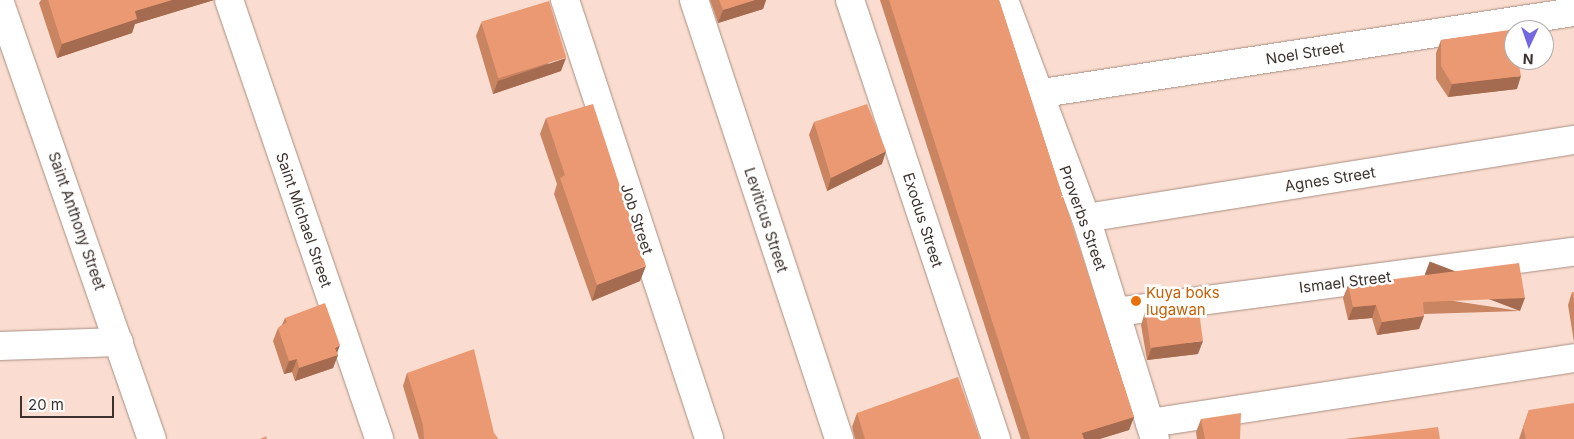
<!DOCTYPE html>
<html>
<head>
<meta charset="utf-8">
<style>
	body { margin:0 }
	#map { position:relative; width:1574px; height:439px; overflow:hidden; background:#faddd0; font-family:Inter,sans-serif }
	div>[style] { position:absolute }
	.roads { filter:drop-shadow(0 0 1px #a98e82) drop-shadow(0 0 1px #a98e82) }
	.minor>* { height:28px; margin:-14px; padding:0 14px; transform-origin:14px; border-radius:14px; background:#fff }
	.wall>* { inset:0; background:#c98462 }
	.shaded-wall>* { inset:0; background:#a46b50; transform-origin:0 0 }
	.building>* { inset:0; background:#ea9972; transform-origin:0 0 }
	.dots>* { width:14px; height:14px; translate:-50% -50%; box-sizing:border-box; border:2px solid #fff; border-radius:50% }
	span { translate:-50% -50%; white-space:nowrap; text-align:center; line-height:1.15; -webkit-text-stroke:5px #fff; paint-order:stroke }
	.street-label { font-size:15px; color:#3d322d }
	.food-label { font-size:15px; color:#c56008 }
	.left { translate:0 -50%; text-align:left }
	.north { position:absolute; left:1504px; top:20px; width:50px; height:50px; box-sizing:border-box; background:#fff; border:1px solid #b1adab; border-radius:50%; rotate:183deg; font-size:14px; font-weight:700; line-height:20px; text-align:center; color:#3d322d }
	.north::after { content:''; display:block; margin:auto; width:18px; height:22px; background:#7368e2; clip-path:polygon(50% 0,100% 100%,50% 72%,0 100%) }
	.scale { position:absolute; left:20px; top:396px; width:94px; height:22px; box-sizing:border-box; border:2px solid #3d322d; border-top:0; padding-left:6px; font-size:15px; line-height:18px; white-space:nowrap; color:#3d322d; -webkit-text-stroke:4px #fff; paint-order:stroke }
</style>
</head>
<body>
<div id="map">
	<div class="roads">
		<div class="minor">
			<i style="left:229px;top:0;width:464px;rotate:71.1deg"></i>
			<i style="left:565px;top:0;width:462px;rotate:71.8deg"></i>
			<i style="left:694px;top:0;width:462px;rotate:71.7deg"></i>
			<i style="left:850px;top:0;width:463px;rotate:71.6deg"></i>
			<i style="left:1004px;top:0;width:233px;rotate:69.4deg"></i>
			<i style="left:1086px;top:218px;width:232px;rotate:72.7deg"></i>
			<i style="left:0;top:3px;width:462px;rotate:70.8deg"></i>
			<i style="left:1036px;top:94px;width:544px;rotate:-8.67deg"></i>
			<i style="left:1086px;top:218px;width:494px;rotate:-9.1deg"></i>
			<i style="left:1116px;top:312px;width:462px;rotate:-7.5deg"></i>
			<i style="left:0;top:346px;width:119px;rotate:-1.9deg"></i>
			<i style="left:1150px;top:423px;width:429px;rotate:-8.7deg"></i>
		</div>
	</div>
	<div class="wall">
		<i style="clip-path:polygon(41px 0,214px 0,135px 24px,132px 33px,57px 58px,39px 3px)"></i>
		<i style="clip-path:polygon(710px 0,766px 0,763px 9px,718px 23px)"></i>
		<i style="clip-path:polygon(880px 0,999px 0,1134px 417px,1129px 430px,1100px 439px,1021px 439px)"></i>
		<i style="clip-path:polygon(481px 23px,561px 71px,493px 94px,476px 36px)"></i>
		<i style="clip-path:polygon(1514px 30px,1517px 89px,1448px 97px,1436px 79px,1436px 53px,1441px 40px)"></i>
		<i style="clip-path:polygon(546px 118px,640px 281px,592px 301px,554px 194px,557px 184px,540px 134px)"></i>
		<i style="clip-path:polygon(814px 122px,882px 164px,827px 191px,809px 135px)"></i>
		<i style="clip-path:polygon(1348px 285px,1520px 311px,1424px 314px,1419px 329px,1377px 335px,1372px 318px,1348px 320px,1343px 298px)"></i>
		<i style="clip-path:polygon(1572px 292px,1574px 292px,1574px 342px,1568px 305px)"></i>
		<i style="clip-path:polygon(1145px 312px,1198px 354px,1147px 360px,1141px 325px)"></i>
		<i style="clip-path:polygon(285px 318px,337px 352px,338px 355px,333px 368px,295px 381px,292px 372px,284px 374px,273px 341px,278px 328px,282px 325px)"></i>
		<i style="clip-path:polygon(407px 373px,494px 433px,498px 439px,419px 439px,403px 386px)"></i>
		<i style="clip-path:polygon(1529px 410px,1574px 439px,1519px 439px)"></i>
		<i style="clip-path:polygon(857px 413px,980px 439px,855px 439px,852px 427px)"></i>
		<i style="clip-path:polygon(1201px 419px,1240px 439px,1197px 439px,1196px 432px)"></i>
	</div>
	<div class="shaded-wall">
		<i style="clip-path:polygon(172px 0,214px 0,135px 24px,132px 33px,57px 58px,62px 44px,135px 11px)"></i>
		<i style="clip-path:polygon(755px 0,766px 0,763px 9px,718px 23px,723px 10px)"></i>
		<i style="clip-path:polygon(566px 58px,561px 71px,493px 94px,498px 81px)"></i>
		<i style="clip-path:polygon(1521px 76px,1517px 89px,1448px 97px,1452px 84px)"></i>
		<i style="clip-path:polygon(886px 151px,882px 164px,827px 191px,831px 178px)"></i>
		<i style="clip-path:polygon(646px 266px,640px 281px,592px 301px,597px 285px)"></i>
		<i style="left:1525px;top:298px;width:14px;height:102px;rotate:111deg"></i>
		<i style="clip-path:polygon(1376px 305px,1372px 318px,1348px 320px,1353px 307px)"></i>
		<i style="clip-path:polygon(1424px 316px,1419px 329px,1377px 335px,1382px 322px)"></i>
		<i style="clip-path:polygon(1203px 341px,1198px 354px,1147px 360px,1152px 347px)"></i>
		<i style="clip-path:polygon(340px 345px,336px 356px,338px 355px,333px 368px,295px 381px,299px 368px)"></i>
		<i style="clip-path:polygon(297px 359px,292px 372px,284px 374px,289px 361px)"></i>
		<i style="clip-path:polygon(1134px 417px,1129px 430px,1099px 439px,1080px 439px,1082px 433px)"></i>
	</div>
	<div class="building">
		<i style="clip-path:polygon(48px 0,172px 0,135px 11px,137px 19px,62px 44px)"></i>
		<i style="clip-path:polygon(719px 0,755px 0,723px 10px)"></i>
		<i style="clip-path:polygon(889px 0,999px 0,1134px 417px,1082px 433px,1084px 439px,1030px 439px)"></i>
		<i style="left:549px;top:1px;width:59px;height:71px;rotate:73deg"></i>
		<i style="clip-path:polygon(1523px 28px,1523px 30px,1514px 30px,1514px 60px,1518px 60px,1521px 76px,1452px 84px,1441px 66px,1441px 40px)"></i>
		<i style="clip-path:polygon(593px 104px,646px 266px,597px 285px,560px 178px,565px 175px,546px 118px)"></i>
		<i style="clip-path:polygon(867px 104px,886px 151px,831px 178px,814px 122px)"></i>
		<i style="clip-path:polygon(1519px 263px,1525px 298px,1423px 302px,1424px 316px,1382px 322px,1376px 305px,1353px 307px,1348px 285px)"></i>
		<i style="clip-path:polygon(1572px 292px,1574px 292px,1574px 302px)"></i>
		<i style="clip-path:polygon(325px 303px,340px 345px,335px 348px,338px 355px,299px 368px,297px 359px,289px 361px,278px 328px,287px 322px,285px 318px)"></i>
		<i style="left:1198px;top:305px;width:36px;height:53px;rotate:82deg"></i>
		<i style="clip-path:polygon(474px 349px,494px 433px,498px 439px,424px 439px,423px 425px,407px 373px)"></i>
		<i style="clip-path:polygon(958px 377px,980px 439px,865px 439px,857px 413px)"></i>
		<i style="clip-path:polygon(1574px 403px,1574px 439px,1526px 439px,1523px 427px,1529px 410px)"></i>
		<i style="clip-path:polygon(1241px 413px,1240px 439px,1205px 439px,1201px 419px)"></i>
		<i style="clip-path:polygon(1438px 427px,1440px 439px,1344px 439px)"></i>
		<i style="clip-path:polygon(266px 436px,267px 439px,260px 439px)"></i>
	</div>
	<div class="dots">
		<i style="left:1136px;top:301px;background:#e8710a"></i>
	</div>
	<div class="street-label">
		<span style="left:1305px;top:53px;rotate:-9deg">Noel Street</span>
		<span style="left:1330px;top:179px;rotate:-9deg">Agnes Street</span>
		<span style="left:1083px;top:218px;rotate:70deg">Proverbs Street</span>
		<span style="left:637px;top:219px;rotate:72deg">Job Street</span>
		<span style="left:304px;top:220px;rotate:71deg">Saint Michael Street</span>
		<span style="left:766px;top:220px;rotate:72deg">Leviticus Street</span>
		<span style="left:923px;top:220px;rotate:72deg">Exodus Street</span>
		<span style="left:77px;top:221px;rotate:71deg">Saint Anthony Street</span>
		<span style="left:1345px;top:282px;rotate:-7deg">Ismael Street</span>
	</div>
	<div class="food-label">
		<span class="left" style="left:1146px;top:301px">Kuya boks<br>lugawan</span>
	</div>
	<div class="north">N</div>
	<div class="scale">20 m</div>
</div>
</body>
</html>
